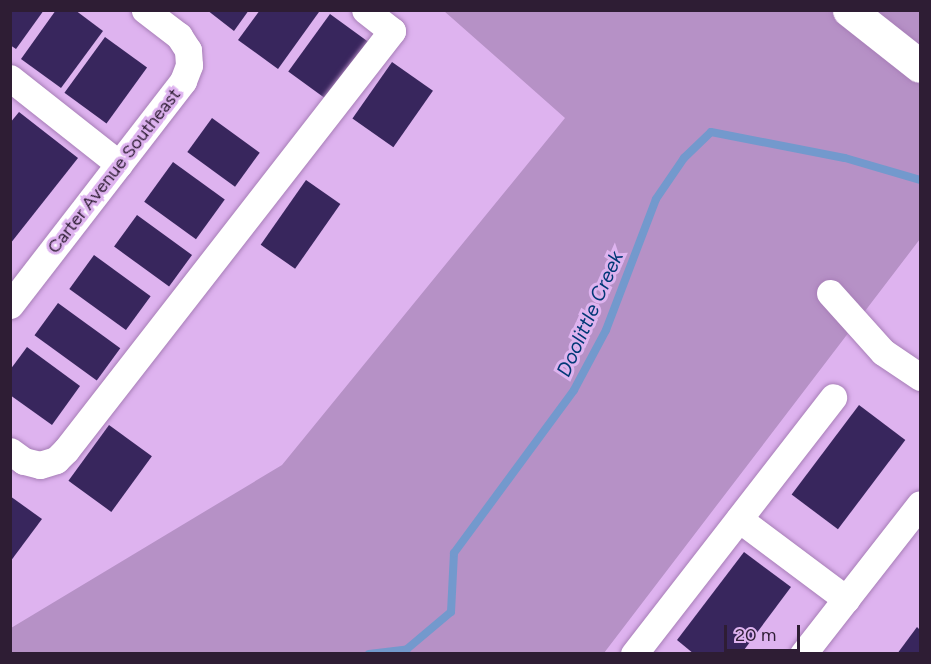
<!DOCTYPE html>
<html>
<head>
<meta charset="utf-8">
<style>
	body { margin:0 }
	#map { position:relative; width:931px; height:664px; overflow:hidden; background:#deb3ef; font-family:Figtree,sans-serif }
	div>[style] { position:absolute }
	.green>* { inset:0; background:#b691c6 }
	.stream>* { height:8px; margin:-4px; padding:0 4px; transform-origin:4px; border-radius:4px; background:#7399cd }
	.building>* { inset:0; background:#38265d; transform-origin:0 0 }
	.roads { filter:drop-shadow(0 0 2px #a77eb7) drop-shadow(0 0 2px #a77eb7) }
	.minor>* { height:27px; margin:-13.5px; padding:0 13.5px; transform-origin:13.5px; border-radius:13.5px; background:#fff }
	.major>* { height:33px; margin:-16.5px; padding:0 16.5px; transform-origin:16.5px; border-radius:16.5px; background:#fff }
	span { translate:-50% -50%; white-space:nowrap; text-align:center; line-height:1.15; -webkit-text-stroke:6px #deb3ef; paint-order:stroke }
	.street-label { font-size:18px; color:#2e1d34 }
	.water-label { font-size:20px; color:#013876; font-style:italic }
	.frame { position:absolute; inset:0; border:12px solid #2e1d34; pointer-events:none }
	.scale { position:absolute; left:724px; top:625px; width:76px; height:27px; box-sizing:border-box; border:3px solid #2e1d34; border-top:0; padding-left:8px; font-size:18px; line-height:21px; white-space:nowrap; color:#2e1d34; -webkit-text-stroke:4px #deb3ef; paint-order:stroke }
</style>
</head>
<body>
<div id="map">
	<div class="green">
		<i style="clip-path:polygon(444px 11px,847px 11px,920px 68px,920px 239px,604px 653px,11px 654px,11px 628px,282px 465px,565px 118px)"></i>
		<i style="clip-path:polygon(849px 11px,920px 11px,920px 66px)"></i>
	</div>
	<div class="stream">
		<i style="left:369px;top:654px;width:38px;rotate:-7deg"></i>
		<i style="left:407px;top:649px;width:57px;rotate:-40.1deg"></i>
		<i style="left:451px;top:612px;width:59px;rotate:-87.1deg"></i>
		<i style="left:454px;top:553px;width:202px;rotate:-53.6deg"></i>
		<i style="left:574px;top:390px;width:68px;rotate:-61.9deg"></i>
		<i style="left:606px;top:330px;width:140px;rotate:-69.1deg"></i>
		<i style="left:656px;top:199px;width:50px;rotate:-55.7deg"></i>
		<i style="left:684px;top:158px;width:37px;rotate:-44deg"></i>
		<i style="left:711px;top:132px;width:136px;rotate:11deg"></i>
		<i style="left:845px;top:158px;width:78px;rotate:16.3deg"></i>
	</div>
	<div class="building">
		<i style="clip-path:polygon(10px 10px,44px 10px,16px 49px,10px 45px)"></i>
		<i style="clip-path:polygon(56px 10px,75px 10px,103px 31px,61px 88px,21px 59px)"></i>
		<i style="clip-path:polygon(207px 10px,249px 10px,234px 31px)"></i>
		<i style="clip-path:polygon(260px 10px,319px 12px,278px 69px,238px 40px)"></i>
		<i style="left:330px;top:14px;width:48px;height:71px;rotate:36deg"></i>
		<i style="left:105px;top:37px;width:52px;height:69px;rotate:36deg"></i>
		<i style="left:392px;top:62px;width:50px;height:69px;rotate:35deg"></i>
		<i style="clip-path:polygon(19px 112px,78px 158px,10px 244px,10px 123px)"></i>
		<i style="left:212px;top:118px;width:59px;height:42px;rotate:36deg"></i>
		<i style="left:173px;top:162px;width:64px;height:49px;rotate:36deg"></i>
		<i style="left:306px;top:180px;width:42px;height:79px;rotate:35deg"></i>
		<i style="left:137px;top:215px;width:68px;height:39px;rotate:36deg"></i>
		<i style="left:94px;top:255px;width:70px;height:42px;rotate:36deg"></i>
		<i style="left:58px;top:303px;width:77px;height:40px;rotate:36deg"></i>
		<i style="clip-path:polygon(27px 347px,80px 386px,52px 425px,10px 395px,10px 370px)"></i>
		<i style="left:859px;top:405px;width:58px;height:112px;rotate:37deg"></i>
		<i style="left:109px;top:425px;width:53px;height:69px;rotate:36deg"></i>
		<i style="clip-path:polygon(10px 496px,42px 519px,10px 562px)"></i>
		<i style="clip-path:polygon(744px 552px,791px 587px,741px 654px,694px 654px,677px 640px)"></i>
		<i style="clip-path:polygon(917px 627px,920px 630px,920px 654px,897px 654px)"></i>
	</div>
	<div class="roads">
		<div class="minor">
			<i style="left:10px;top:78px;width:139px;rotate:38.3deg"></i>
			<i style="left:830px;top:293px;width:79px;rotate:48.1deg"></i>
			<i style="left:883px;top:352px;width:45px;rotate:34deg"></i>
			<i style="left:10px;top:305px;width:283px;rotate:-52.3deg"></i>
			<i style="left:183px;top:81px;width:17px;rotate:-69deg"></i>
			<i style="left:189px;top:65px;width:15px;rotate:-94deg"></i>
			<i style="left:188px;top:50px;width:17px;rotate:-123deg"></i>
			<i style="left:179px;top:36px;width:43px;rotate:-142.6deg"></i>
			<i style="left:10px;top:451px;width:17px;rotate:36deg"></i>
			<i style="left:24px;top:461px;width:16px;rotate:14deg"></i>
			<i style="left:40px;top:465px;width:17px;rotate:-17deg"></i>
			<i style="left:56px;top:460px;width:14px;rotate:-45deg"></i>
			<i style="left:66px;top:450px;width:531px;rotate:-52.12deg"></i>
			<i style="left:392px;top:31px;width:34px;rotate:-142deg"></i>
			<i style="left:739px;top:519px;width:134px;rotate:36.8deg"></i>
			<i style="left:634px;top:654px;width:325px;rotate:-52.2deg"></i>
			<i style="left:803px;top:654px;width:190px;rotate:-52deg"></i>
		</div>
		<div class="major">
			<i style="left:849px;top:10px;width:90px;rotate:38.3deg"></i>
		</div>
	</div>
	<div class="street-label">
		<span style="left:114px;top:171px;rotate:-52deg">Carter Avenue Southeast</span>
	</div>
	<div class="water-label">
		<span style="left:590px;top:314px;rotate:-66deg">Doolittle Creek</span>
	</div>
	<div class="frame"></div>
	<div class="scale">20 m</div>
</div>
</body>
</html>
